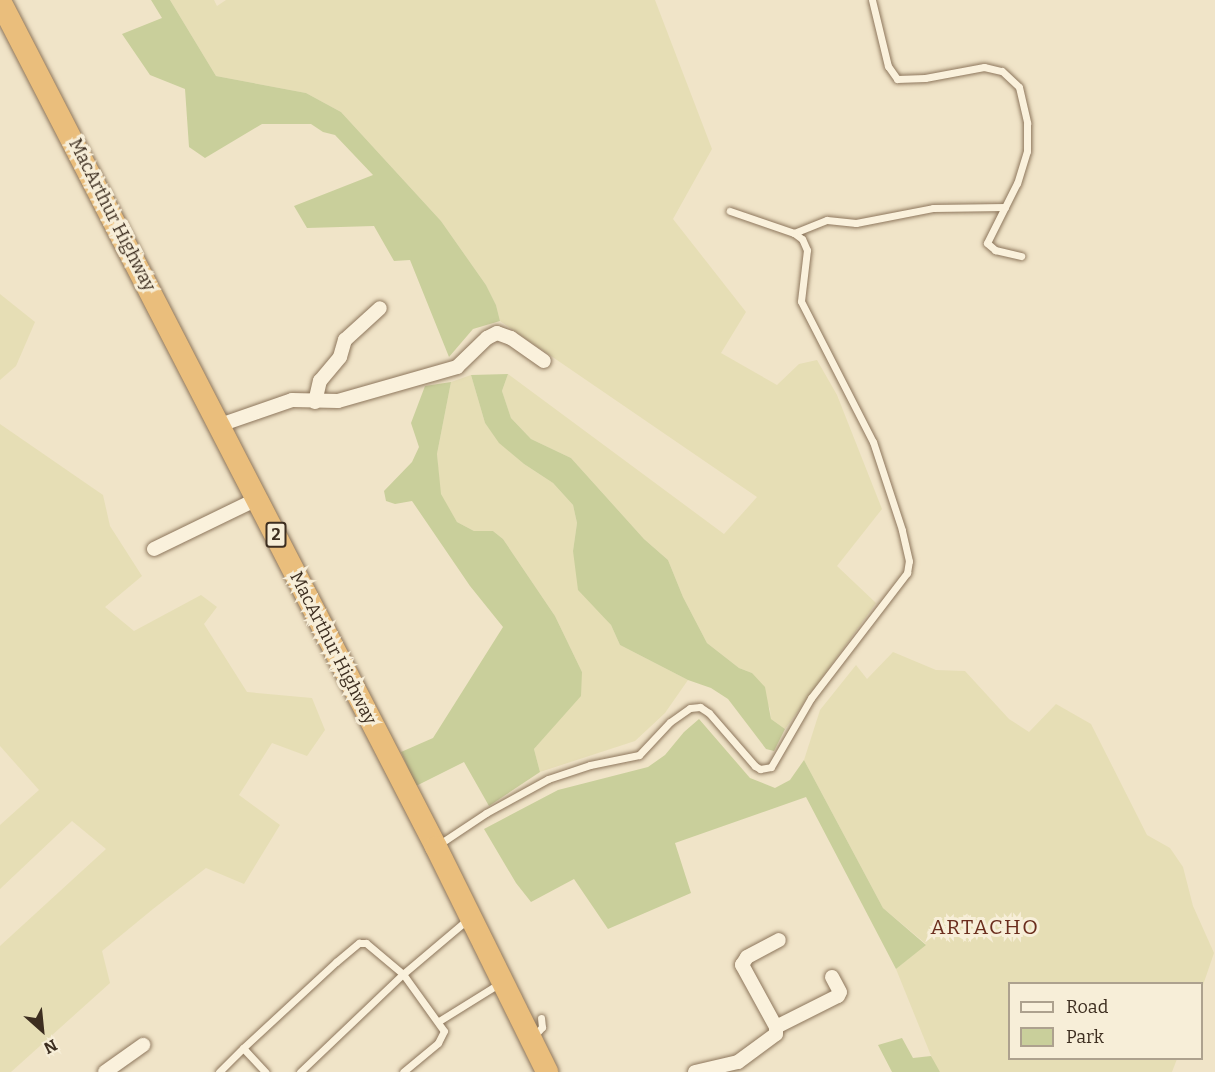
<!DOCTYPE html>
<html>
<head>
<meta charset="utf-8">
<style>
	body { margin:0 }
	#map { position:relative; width:1215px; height:1072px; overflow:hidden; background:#f0e4c8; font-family:Bitter,serif }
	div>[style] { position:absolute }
	.farmland>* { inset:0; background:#e6deb5 }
	.green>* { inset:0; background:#c9cf9b }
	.roads { filter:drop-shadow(0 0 2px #8d765c) drop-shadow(0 0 2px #8d765c) }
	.service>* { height:7px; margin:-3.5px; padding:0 3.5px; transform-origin:3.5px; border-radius:3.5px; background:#faf1dc }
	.minor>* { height:14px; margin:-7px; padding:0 7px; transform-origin:7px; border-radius:7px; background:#faf1dc }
	.trunk>* { height:22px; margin:-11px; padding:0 11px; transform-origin:11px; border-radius:11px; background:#eabe7c }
	span { translate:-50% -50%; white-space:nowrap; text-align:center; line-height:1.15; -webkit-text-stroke:6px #f7eed8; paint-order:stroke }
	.shield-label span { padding:2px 4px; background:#f7eed8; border:2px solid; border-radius:4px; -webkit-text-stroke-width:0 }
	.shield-label { font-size:16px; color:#3d2e20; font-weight:700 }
	.street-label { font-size:18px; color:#3d2e20 }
	.quarter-label { font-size:21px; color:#6b2e1e; letter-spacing:1.5px }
	.legend { position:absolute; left:1008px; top:982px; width:195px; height:78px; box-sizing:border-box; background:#f7eed8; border:2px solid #ada18e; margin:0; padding:8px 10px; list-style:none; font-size:18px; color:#3d2e20 }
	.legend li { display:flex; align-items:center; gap:12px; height:30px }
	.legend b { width:30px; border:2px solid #ada18e }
	.north { position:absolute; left:12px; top:1000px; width:60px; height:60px; -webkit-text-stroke:4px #f7eed8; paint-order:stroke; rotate:153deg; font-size:16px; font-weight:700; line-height:24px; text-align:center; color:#3d2e20 }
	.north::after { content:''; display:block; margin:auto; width:21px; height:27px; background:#3d2e20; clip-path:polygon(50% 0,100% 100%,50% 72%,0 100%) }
</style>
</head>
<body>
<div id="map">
	<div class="farmland">
		<i style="clip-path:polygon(170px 0,214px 0,217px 6px,226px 0,655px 0,712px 149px,673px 219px,746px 312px,721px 353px,777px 385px,799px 364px,817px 360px,837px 395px,882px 509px,837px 566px,876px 603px,785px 729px,771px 719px,770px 709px,752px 673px,739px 668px,707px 643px,683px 597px,668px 560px,644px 539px,571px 458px,531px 439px,511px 418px,502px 391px,508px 374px,724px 534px,757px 497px,500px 321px,496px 305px,486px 285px,441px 221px,341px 112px,306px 93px,216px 76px)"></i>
		<i style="clip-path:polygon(0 294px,35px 322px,16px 366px,0 380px)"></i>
		<i style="clip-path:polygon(471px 375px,485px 423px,499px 442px,524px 464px,553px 483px,573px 505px,577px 523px,573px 551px,597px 608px,611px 625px,620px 645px,688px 680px,665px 713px,635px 741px,540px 772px,534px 749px,554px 726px,582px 672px,555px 616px,503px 539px,493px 531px,474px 531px,457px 522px,440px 494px,437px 454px,451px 382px)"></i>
		<i style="clip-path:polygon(0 424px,103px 495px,110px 526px,142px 576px,105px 607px,134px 631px,201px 595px,217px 607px,204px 624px,247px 692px,312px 698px,325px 730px,307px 756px,272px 743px,239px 795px,280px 825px,244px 884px,206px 868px,153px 909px,102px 951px,110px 983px,11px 1072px,0 1072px,0 946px,106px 849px,72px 821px,0 889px,0 825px,39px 790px,0 746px)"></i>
		<i style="clip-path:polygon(893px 652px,936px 670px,965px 671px,1009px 719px,1029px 732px,1056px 704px,1091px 724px,1147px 835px,1170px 848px,1183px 867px,1193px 906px,1214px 953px,1202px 988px,1202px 984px,1010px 984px,1010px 1058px,1177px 1059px,1172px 1072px,940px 1072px,936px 1068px,896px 969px,926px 944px,883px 908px,804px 760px,820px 710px,856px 665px,867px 679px)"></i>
	</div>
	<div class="green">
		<i style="clip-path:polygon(151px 0,170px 0,216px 76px,306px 93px,341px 112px,441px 221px,486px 285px,496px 305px,500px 321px,473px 329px,449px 357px,410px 260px,394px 261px,374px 226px,307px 228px,294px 206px,373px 175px,335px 135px,323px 132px,311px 124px,262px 124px,205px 158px,189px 147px,185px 89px,150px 75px,122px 34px,162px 18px)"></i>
		<i style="clip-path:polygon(508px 374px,502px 391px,511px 418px,531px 439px,571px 458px,644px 539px,668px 560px,683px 597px,707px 643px,739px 668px,752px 673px,765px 687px,771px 719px,785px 729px,774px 751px,766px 749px,728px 699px,711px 688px,688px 680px,620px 645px,611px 625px,578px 590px,573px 551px,577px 523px,573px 505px,553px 483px,524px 464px,499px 443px,485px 423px,471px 375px)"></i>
		<i style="clip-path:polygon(451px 382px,437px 454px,441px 494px,457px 522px,474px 531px,493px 531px,503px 539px,555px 616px,582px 672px,581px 696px,534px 749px,540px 772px,489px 806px,464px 762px,416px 786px,401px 752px,433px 738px,503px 627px,470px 586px,412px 501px,395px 504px,386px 501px,384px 491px,412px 462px,419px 447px,411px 423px,425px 386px)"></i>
		<i style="clip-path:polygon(699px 719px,750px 778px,775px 788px,790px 780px,804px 760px,883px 908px,926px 945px,896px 969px,806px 797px,675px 843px,691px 893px,608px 929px,574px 879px,531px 902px,516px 883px,484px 829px,558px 790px,648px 767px,665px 755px,684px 732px)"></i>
		<i style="clip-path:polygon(902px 1038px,913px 1058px,931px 1056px,940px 1072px,892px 1072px,878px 1045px)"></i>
	</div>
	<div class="roads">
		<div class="service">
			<i style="left:872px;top:0;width:68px;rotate:76.4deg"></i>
			<i style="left:888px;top:66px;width:16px;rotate:55deg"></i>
			<i style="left:897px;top:79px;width:28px;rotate:-2deg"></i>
			<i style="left:925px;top:78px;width:60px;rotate:-10.6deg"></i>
			<i style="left:984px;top:67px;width:18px;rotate:13deg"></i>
			<i style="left:1002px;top:71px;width:23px;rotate:43deg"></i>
			<i style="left:1019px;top:87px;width:37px;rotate:77deg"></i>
			<i style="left:1027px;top:123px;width:28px;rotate:90deg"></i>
			<i style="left:1027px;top:151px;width:34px;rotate:107deg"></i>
			<i style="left:1017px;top:183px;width:67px;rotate:116.6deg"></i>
			<i style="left:987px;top:243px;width:11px;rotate:41deg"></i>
			<i style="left:995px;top:250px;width:27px;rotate:13deg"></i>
			<i style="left:794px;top:233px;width:35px;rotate:-22deg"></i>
			<i style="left:827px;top:220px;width:29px;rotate:6deg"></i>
			<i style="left:856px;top:223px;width:78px;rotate:-11deg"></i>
			<i style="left:933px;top:208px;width:72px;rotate:-0.8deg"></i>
			<i style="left:438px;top:845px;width:58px;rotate:-33.7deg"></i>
			<i style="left:486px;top:813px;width:71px;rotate:-28.7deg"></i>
			<i style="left:548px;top:779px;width:44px;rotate:-18.4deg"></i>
			<i style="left:590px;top:765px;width:50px;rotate:-11.5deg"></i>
			<i style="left:639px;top:755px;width:45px;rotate:-46.8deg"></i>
			<i style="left:670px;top:722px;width:24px;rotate:-35deg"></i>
			<i style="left:690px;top:708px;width:10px;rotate:-6deg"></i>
			<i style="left:700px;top:707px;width:11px;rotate:34deg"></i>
			<i style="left:709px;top:713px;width:70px;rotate:49deg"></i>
			<i style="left:755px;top:766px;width:6px;rotate:31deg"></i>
			<i style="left:760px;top:769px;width:11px;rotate:-10deg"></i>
			<i style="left:771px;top:767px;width:80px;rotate:-59.9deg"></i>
			<i style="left:811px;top:698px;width:158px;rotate:-52.5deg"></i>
			<i style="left:907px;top:573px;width:12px;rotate:-81deg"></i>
			<i style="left:909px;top:561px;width:32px;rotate:-103deg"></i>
			<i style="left:902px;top:530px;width:93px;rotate:-108.2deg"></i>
			<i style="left:873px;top:442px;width:158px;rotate:-117.1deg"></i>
			<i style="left:801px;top:301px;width:51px;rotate:-83.3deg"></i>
			<i style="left:807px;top:250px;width:12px;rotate:-114deg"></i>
			<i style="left:802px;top:239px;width:10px;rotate:-143deg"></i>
			<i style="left:794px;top:233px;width:68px;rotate:-161deg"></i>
			<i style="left:439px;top:1021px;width:72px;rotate:-31.9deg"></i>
			<i style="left:534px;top:1036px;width:12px;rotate:-48deg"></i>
			<i style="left:542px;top:1027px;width:9px;rotate:-96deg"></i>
			<i style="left:243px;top:1048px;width:127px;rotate:-42.8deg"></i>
			<i style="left:336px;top:962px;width:30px;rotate:-40deg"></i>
			<i style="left:359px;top:943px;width:7px"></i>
			<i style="left:366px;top:943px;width:48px;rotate:40deg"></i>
			<i style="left:403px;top:974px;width:70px;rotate:54.3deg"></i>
			<i style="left:444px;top:1031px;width:13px;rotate:117deg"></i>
			<i style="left:438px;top:1043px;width:45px;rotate:140.4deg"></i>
			<i style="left:219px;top:1072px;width:34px;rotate:-45deg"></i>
			<i style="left:243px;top:1048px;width:33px;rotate:47deg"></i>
			<i style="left:300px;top:1072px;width:142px;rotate:-43.6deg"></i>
			<i style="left:403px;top:974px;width:84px;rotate:-40.2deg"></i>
		</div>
		<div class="minor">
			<i style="left:315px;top:402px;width:22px;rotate:-77deg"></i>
			<i style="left:320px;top:381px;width:31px;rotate:-50deg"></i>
			<i style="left:340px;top:357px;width:18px;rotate:-74deg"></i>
			<i style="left:345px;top:340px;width:47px;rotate:-42.4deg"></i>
			<i style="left:220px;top:425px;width:76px;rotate:-19.1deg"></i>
			<i style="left:292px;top:400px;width:46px;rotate:1.2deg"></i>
			<i style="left:338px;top:401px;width:124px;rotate:-15.9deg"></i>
			<i style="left:457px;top:367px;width:42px;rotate:-44deg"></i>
			<i style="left:487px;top:338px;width:11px;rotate:-27deg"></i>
			<i style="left:497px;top:333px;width:15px;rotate:20deg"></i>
			<i style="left:511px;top:338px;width:40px;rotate:34.9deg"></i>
			<i style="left:154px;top:549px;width:114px;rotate:-25.9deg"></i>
			<i style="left:776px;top:1027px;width:69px;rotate:-26.6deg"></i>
			<i style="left:838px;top:996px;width:4px;rotate:-63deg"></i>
			<i style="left:840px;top:992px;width:17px;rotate:-118deg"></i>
			<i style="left:105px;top:1072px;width:47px;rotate:-35.4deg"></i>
			<i style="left:695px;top:1072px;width:44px;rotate:-13.1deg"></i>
			<i style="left:738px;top:1062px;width:47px;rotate:-36.4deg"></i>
			<i style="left:776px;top:1034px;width:7px;rotate:-90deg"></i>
			<i style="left:776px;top:1027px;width:71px;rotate:-118.7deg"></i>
			<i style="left:742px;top:965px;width:9px;rotate:-58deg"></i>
			<i style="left:747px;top:957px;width:36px;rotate:-28deg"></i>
		</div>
		<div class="trunk">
			<i style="left:0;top:1px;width:952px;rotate:62.73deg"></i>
			<i style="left:436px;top:847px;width:251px;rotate:63.7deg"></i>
		</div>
	</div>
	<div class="shield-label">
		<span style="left:276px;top:535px">2</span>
	</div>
	<div class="street-label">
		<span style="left:112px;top:215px;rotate:63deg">MacArthur Highway</span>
		<span style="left:333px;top:648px;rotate:63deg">MacArthur Highway</span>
	</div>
	<div class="quarter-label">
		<span style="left:985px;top:927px">ARTACHO</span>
	</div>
	<ul class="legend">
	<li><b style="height:8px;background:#faf1dc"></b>Road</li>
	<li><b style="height:16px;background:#c9cf9b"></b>Park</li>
	</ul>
	<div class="north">N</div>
</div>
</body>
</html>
